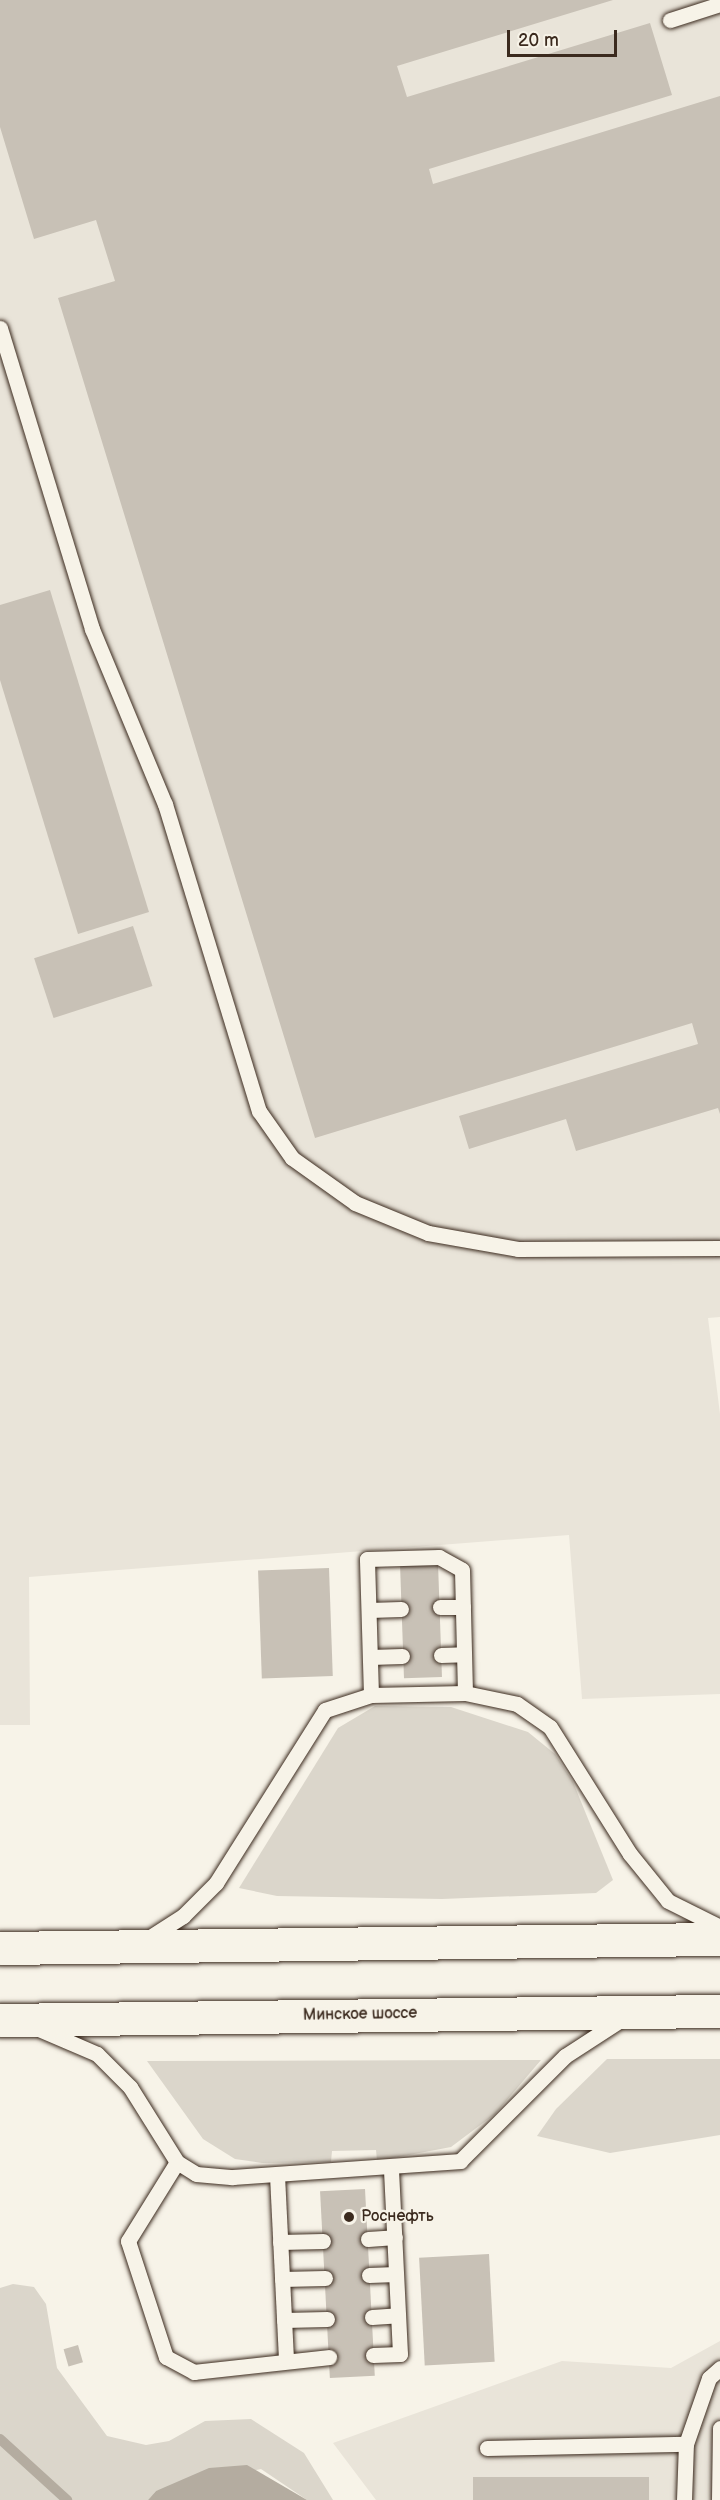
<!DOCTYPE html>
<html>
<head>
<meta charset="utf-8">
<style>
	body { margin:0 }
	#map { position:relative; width:720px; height:2500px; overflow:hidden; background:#f7f3e8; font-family:"Balsamiq Sans",sans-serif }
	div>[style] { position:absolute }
	.built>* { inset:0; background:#e9e4d9 }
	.green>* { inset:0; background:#dbd6cb }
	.water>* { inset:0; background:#b4aca0 }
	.stream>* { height:10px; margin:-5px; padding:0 5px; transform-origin:5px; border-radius:5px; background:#b4aca0 }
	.building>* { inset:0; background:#c8c1b6; transform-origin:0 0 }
	.roads { filter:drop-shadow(0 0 2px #3b2a1e) drop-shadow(0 0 2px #3b2a1e) }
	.lane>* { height:15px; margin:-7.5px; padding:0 7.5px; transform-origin:7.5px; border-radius:7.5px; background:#f7f3e8 }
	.highway>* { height:33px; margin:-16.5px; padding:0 16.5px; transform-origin:16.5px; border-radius:16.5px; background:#f7f3e8 }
	.dots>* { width:16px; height:16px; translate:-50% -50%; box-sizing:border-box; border:3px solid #f7f3e8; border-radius:50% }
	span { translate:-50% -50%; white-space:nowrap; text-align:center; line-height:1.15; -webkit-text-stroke:4.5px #f7f3e8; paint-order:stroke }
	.street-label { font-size:16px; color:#3b2a1e }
	.poi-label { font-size:16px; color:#3b2a1e }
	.left { translate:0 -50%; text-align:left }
	.scale { position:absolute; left:507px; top:30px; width:110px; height:27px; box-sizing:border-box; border:3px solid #3b2a1e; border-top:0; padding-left:8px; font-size:18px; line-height:21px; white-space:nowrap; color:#3b2a1e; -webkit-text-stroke:4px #f7f3e8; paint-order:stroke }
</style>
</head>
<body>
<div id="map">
	<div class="built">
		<i style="clip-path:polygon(0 0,720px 0,720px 1317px,708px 1318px,720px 1414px,720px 1694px,582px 1699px,569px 1535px,29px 1577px,30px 1725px,0 1725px)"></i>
		<i style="clip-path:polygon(720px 2341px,720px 2500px,376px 2500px,333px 2443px,562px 2361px,671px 2368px)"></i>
	</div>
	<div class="green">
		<i style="clip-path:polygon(375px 1706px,451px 1707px,528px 1732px,555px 1754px,573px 1782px,613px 1880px,596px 1893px,442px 1899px,277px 1896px,239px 1888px,338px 1728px)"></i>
		<i style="clip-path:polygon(607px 2059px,720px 2059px,720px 2135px,610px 2153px,537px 2136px,556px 2109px)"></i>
		<i style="clip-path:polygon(541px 2060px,495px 2114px,451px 2147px,377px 2161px,376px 2150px,332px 2151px,331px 2162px,262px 2163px,235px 2159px,203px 2139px,147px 2061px)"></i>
		<i style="clip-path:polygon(13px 2284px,34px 2287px,46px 2304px,57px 2368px,107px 2436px,146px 2445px,169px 2441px,205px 2421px,251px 2419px,304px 2453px,333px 2500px,307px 2500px,261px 2469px,156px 2491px,148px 2500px,0 2500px,0 2288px)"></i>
	</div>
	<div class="water">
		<i style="clip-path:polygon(247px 2465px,307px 2500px,148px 2500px,156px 2491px,209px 2468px)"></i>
	</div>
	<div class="stream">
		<i style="left:0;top:2439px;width:91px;rotate:42.3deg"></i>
	</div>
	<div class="building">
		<i style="clip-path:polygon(0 0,613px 0,397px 66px,407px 97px,650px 23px,672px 95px,429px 169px,433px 184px,720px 96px,720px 1114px,718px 1108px,576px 1151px,566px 1119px,469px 1149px,459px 1116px,698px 1044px,692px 1023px,315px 1138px,58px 298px,115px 281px,96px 220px,34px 239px,0 127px)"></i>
		<i style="clip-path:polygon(50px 590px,149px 912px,78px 934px,0 680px,0 605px)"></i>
		<i style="left:133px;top:926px;width:63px;height:104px;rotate:72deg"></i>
		<i style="left:438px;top:1563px;width:114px;height:38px;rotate:88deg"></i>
		<i style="left:329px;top:1568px;width:108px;height:71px;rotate:88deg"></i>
		<i style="left:365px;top:2189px;width:187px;height:45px;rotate:87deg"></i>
		<i style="left:489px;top:2254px;width:108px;height:70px;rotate:87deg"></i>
		<i style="left:78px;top:2345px;width:18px;height:15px;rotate:74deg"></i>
		<i style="left:649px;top:2477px;width:23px;height:176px;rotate:90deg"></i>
	</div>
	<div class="roads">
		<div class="lane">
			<i style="left:670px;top:20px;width:52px;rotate:-17.7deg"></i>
			<i style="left:0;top:328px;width:315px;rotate:73deg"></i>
			<i style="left:92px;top:629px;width:190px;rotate:67.4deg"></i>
			<i style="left:165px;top:804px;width:321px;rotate:73deg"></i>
			<i style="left:259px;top:1111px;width:57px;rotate:54.9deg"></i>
			<i style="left:292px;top:1158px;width:77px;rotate:35.5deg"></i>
			<i style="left:355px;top:1203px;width:79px;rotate:22.3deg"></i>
			<i style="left:428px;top:1233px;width:91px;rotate:10.1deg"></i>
			<i style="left:518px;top:1249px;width:202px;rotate:-0.3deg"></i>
			<i style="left:440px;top:1607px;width:23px"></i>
			<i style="left:369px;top:1610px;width:32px;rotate:-2deg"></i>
			<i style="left:441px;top:1655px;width:23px;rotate:-2deg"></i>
			<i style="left:370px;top:1657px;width:32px;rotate:-2deg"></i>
			<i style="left:371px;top:1695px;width:136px;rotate:-91.7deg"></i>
			<i style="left:367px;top:1559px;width:72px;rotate:-1.6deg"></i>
			<i style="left:439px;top:1557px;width:26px;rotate:29deg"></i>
			<i style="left:462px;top:1570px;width:123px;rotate:88.6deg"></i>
			<i style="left:147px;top:1939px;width:43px;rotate:-32.6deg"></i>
			<i style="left:183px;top:1916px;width:47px;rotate:-45deg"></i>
			<i style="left:216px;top:1883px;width:204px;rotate:-57.8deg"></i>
			<i style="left:325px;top:1710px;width:48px;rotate:-18.1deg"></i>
			<i style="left:371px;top:1695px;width:94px;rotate:-1.2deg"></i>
			<i style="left:465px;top:1693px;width:53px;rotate:11.9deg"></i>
			<i style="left:517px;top:1704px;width:40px;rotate:34.9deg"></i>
			<i style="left:550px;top:1727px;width:150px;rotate:57.8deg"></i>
			<i style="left:630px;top:1854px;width:60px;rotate:51deg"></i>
			<i style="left:668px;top:1901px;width:58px;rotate:26.6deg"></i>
			<i style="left:39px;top:2029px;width:63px;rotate:23.3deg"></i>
			<i style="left:97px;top:2054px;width:47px;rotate:45deg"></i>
			<i style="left:130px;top:2087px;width:89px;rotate:57.9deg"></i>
			<i style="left:177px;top:2162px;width:22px;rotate:32deg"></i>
			<i style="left:196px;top:2174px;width:37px;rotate:5deg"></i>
			<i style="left:233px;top:2177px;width:228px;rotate:-4deg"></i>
			<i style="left:460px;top:2161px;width:148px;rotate:-45deg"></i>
			<i style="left:565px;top:2056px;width:68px;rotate:-33deg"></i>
			<i style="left:177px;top:2162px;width:93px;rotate:121.8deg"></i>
			<i style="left:128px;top:2241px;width:122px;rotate:71.9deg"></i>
			<i style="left:166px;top:2357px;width:32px;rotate:28deg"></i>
			<i style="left:194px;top:2372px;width:136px;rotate:-6.3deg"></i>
			<i style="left:277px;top:2175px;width:184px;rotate:87.2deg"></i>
			<i style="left:368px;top:2239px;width:27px;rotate:-4deg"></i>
			<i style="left:280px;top:2242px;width:43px;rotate:-1.3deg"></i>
			<i style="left:369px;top:2275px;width:27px;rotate:-2deg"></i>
			<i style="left:282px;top:2279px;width:43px;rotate:-1.3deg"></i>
			<i style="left:372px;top:2317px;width:26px;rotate:-4deg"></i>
			<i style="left:284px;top:2320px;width:43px;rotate:-1.3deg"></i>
			<i style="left:373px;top:2355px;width:27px;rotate:-2deg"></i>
			<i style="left:400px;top:2354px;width:184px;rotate:-92.8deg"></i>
			<i style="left:487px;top:2448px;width:199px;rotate:-1.2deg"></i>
			<i style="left:684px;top:2500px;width:56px;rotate:-88deg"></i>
			<i style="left:686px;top:2444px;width:70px;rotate:-70.8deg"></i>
			<i style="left:709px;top:2378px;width:15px;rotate:-42deg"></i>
			<i style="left:719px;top:2500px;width:72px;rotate:-89.2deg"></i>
		</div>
		<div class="highway">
			<i style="left:0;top:1948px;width:720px;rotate:-0.72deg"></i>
			<i style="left:0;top:2020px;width:720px;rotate:-0.72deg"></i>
		</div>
	</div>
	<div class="dots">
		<i style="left:349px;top:2217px;background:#3b2a1e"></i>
	</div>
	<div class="street-label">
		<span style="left:360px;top:2015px;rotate:-1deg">Минское шоссе</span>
	</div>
	<div class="poi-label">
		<span class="left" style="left:361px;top:2217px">Роснефть</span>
	</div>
	<div class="scale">20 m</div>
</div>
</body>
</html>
